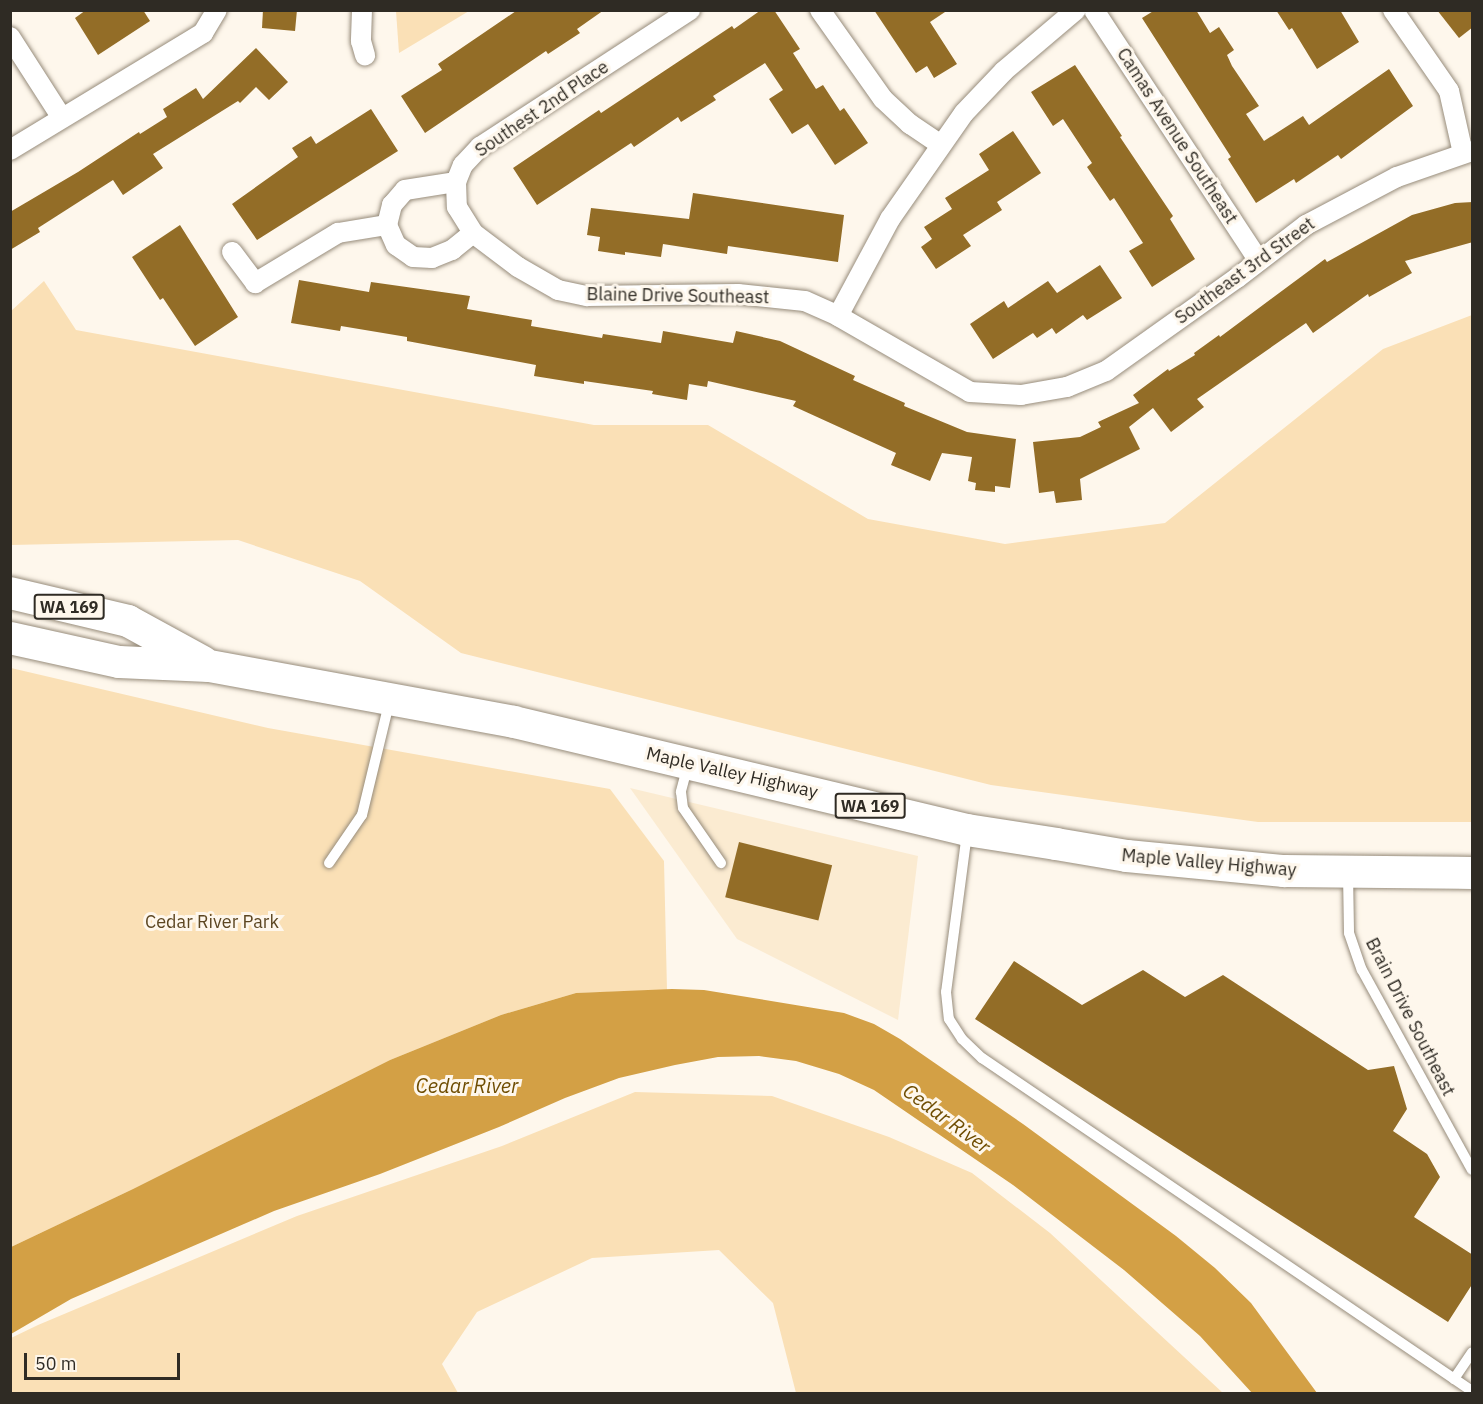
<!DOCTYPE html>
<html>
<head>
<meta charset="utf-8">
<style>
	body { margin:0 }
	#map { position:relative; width:1483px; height:1404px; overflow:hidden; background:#fef7ec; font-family:"IBM Plex Sans",sans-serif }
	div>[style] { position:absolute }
	.built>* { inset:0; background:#fbebd1 }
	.green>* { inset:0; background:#fae0b6 }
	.water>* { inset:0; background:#d3a045 }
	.building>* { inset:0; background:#936d27; transform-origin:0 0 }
	.roads { filter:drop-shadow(0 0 2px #978c7b) drop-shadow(0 0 2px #978c7b) }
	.lane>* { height:10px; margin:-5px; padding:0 5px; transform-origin:5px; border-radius:5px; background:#fff }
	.street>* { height:20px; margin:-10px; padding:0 10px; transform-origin:10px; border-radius:10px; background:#fff }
	.primary>* { height:32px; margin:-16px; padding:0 16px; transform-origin:16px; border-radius:16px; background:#fff }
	span { translate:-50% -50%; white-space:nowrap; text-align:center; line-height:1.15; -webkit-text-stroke:6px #fef7ec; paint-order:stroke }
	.shield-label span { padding:2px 4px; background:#fef7ec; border:2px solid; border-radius:4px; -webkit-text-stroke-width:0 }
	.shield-label { font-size:16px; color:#2f2b24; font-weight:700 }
	.street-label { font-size:18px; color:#2f2b24 }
	.park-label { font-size:18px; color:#5c4621 }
	.water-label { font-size:20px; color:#6f4d02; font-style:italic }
	.frame { position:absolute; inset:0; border:12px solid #2f2b24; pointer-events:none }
	.scale { position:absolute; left:24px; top:1353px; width:156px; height:27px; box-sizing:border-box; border:3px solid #2f2b24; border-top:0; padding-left:8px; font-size:18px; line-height:21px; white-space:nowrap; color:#2f2b24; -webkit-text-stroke:4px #fef7ec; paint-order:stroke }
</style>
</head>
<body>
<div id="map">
	<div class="built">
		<i style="clip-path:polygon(630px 788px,918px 856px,898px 1020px,737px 939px)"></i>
	</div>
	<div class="green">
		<i style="clip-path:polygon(396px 11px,396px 10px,469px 11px,399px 53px)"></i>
		<i style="clip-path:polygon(44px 281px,76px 330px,594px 425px,708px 425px,868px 519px,1005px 544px,1165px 523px,1383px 349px,1472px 315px,1472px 822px,1258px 822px,991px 785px,461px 653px,360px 581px,238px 540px,11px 545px,11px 311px)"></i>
		<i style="clip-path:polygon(11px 668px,268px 728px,610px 789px,664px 861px,667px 990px,576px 993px,501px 1015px,390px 1060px,133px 1189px,11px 1247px)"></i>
		<i style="clip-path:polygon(635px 1092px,772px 1096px,889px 1137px,972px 1173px,1050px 1233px,1223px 1393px,796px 1393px,773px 1303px,719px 1250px,592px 1258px,477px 1312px,442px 1364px,458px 1393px,11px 1393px,11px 1338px,38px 1325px,297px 1216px,502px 1146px)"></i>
	</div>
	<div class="water">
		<i style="clip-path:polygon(672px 989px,704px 990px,844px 1013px,874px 1024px,900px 1039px,1023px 1124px,1176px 1236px,1215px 1268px,1251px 1303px,1317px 1393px,1252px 1393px,1200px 1336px,1124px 1270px,1013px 1185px,874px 1090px,839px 1074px,796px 1061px,759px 1056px,718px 1057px,675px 1065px,619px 1078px,565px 1098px,499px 1127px,380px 1174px,274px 1211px,71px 1299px,11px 1334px,11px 1247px,133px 1189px,390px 1060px,501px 1015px,576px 993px)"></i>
	</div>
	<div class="building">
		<i style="clip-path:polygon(86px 10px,143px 10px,150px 21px,98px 55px,75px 18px)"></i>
		<i style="clip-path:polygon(263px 10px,297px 10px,295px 31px,262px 28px)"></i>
		<i style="clip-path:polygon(604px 10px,577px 29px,580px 33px,548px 54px,546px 51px,425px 133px,401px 96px,442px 70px,438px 64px,516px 11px)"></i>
		<i style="clip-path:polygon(761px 10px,774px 10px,800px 49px,793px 53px,816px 89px,823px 85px,840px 111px,844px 108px,868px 143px,835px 165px,808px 124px,792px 134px,769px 99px,783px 90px,765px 63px,713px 96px,716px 100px,681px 122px,678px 117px,634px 147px,631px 143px,537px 205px,513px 168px,599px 110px,601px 113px,732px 26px,734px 29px)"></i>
		<i style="clip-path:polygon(874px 10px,948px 10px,930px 22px,957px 64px,934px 78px,927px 66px,916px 73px)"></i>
		<i style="clip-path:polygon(1155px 10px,1196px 10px,1210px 33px,1219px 27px,1234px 50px,1227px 55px,1232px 66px,1259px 106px,1246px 114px,1264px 141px,1303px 116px,1309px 125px,1389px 69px,1413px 106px,1341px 159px,1338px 155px,1296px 183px,1294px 179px,1256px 203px,1228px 159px,1231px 157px,1142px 18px)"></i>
		<i style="clip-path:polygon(1276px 10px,1340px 10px,1359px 42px,1317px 69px,1292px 28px,1289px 30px)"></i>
		<i style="clip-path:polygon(1437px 10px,1473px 10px,1473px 27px,1459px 38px)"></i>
		<i style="clip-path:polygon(256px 48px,288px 82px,269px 100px,256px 87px,240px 103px,238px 101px,153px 154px,163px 168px,123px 195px,113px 180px,38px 228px,40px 232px,10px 250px,10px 212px,78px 172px,139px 132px,140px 134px,167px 117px,163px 109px,196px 88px,203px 99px)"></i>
		<i style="clip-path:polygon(1075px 65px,1122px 136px,1120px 137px,1173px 216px,1170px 219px,1195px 259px,1152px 287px,1129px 251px,1143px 243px,1114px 198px,1110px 201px,1087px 167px,1092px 163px,1063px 119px,1053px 126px,1031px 92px)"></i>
		<i style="clip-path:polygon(371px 109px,398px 151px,257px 240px,232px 204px,298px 157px,292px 148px,311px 136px,316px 144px)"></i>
		<i style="clip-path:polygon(1013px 131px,1041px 173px,997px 202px,1002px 210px,963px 235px,971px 246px,936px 269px,921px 247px,932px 239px,924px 227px,952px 209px,945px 198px,989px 170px,979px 154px)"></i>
		<i style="clip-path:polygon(693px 193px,844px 215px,838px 262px,728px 246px,727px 254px,663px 244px,661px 257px,625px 252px,625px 255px,598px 251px,600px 237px,587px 235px,591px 208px,689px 219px)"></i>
		<i style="clip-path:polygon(1473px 202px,1473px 242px,1405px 261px,1412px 273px,1369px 297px,1368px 294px,1313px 333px,1306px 323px,1197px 399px,1204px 407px,1171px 432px,1153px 408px,1129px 427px,1140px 449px,1080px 479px,1082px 500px,1056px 503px,1054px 491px,1039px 493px,1033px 442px,1080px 437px,1101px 427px,1098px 422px,1139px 403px,1133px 395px,1168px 369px,1169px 371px,1195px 355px,1194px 353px,1219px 335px,1220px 337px,1325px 259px,1327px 262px,1412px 215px,1455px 203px)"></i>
		<i style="clip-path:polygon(180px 225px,238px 317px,195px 346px,163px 298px,160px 300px,132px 257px)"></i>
		<i style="clip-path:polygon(1100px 265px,1122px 298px,1087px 320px,1083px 315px,1056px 334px,1052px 328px,1037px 338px,1033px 333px,993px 359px,970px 324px,1004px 301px,1008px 308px,1048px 281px,1057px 293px)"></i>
		<i style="clip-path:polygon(299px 280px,369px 292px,371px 282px,470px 296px,467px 309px,532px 320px,531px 326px,602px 338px,603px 334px,661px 343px,663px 331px,733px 343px,736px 331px,780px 341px,855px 376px,853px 380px,905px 403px,904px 406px,967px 432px,1016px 439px,1010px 488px,995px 486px,995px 492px,975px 490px,976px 483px,968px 481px,972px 457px,942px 453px,930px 481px,891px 465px,896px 453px,793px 406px,796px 401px,708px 381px,707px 387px,689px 384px,687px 400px,652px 394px,653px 391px,584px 381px,584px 384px,534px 376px,536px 365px,407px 341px,407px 337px,341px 326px,340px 331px,291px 323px)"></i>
		<i style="left:739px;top:842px;width:96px;height:57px;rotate:14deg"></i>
		<i style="clip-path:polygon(1014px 961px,1082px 1005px,1143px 970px,1185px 997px,1223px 975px,1368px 1070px,1394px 1066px,1407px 1109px,1393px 1131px,1427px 1154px,1440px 1177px,1414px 1217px,1473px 1255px,1473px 1283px,1448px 1322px,975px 1019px)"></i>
	</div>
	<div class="roads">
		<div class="lane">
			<i style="left:688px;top:765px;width:28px;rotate:105deg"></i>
			<i style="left:681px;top:792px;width:16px;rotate:83deg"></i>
			<i style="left:683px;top:808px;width:67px;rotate:55.4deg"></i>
			<i style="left:967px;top:833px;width:160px;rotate:97.5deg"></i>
			<i style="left:946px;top:992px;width:27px;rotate:84deg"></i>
			<i style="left:949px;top:1019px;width:24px;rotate:57deg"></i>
			<i style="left:962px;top:1039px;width:28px;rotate:44deg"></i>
			<i style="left:982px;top:1058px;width:592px;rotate:34.2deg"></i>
			<i style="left:329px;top:863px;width:58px;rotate:-55.5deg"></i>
			<i style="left:362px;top:815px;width:115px;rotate:-76.4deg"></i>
			<i style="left:1348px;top:874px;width:59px;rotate:89deg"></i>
			<i style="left:1349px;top:933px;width:39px;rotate:71deg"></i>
			<i style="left:1362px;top:970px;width:228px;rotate:61.2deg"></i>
			<i style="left:1454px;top:1379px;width:32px;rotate:-56deg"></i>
		</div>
		<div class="street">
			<i style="left:362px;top:10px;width:31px;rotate:92deg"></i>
			<i style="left:361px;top:41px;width:15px;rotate:74deg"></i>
			<i style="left:820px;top:10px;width:109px;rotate:54.7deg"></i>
			<i style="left:883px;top:99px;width:37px;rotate:43deg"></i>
			<i style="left:910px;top:124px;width:37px;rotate:34deg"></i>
			<i style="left:1094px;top:10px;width:300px;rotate:56.7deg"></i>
			<i style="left:1393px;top:10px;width:98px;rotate:55.3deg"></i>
			<i style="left:1449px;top:91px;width:64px;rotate:77.3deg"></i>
			<i style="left:10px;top:37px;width:96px;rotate:57.3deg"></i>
			<i style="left:10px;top:150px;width:226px;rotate:-31.2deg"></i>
			<i style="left:203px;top:33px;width:27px;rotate:-59deg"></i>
			<i style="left:456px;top:182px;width:25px;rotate:88deg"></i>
			<i style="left:457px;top:207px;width:31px;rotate:58deg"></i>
			<i style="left:473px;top:233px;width:56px;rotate:37.1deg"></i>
			<i style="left:518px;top:267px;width:46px;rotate:29.9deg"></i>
			<i style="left:558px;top:290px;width:30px;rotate:12deg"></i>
			<i style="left:587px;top:296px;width:151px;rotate:-0.8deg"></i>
			<i style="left:738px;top:294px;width:67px;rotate:6deg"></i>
			<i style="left:805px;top:301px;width:36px;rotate:24deg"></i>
			<i style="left:838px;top:316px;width:152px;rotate:29.9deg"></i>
			<i style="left:970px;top:392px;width:51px;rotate:3.4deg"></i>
			<i style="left:1021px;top:395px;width:47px;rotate:-9.9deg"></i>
			<i style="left:1067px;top:387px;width:42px;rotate:-22.3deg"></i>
			<i style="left:1106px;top:371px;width:161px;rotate:-35.4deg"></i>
			<i style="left:1237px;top:278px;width:87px;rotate:-37.5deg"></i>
			<i style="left:1306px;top:225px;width:103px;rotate:-27.8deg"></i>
			<i style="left:1397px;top:177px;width:79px;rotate:-19.1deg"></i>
			<i style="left:387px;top:225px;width:22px;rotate:66deg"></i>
			<i style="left:396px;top:245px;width:21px;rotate:35deg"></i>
			<i style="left:413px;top:257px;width:19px;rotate:3deg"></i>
			<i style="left:432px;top:258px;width:22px;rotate:-22deg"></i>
			<i style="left:452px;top:250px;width:27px;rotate:-39deg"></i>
			<i style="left:232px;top:252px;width:39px;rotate:53deg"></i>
			<i style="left:255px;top:283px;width:97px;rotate:-31.1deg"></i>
			<i style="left:338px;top:233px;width:50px;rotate:-9.3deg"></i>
			<i style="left:387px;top:225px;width:21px;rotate:-76deg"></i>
			<i style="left:392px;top:205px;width:20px;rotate:-49deg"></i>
			<i style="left:405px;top:190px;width:52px;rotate:-8.9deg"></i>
			<i style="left:456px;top:182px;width:18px;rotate:-68deg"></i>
			<i style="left:463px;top:165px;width:25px;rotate:-47deg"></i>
			<i style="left:480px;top:147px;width:251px;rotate:-33.1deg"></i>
			<i style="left:838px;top:316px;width:110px;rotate:-61.8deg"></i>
			<i style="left:890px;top:219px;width:129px;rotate:-55.1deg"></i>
			<i style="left:964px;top:113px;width:58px;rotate:-46.4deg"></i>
			<i style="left:1004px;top:71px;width:94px;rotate:-40.3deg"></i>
		</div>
		<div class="primary">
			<i style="left:10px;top:593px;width:121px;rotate:13.3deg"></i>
			<i style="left:128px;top:621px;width:85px;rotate:28.7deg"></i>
			<i style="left:10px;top:638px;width:112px;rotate:12.4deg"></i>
			<i style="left:119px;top:662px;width:90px;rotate:2.5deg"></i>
			<i style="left:209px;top:666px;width:310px;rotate:10.4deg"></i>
			<i style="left:514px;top:722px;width:466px;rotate:13.4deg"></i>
			<i style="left:967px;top:830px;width:90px;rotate:8.9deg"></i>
			<i style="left:1056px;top:844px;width:72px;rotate:9.6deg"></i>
			<i style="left:1127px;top:856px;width:158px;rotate:5.5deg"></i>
			<i style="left:1284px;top:871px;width:188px;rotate:0.6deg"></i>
		</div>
	</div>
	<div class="shield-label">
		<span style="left:69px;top:607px">WA 169</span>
		<span style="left:870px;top:806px">WA 169</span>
	</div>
	<div class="street-label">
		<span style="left:542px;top:109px;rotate:-34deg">Southest 2nd Place</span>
		<span style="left:1177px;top:136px;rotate:57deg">Camas Avenue Southeast</span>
		<span style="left:1245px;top:271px;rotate:-36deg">Southeast 3rd Street</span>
		<span style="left:678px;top:296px;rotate:1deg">Blaine Drive Southeast</span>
		<span style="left:732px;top:773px;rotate:13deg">Maple Valley Highway</span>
		<span style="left:1209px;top:863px;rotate:5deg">Maple Valley Highway</span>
		<span style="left:1410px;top:1017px;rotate:63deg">Brain Drive Southeast</span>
	</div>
	<div class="park-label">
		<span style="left:212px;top:922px">Cedar River Park</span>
	</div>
	<div class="water-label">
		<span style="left:467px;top:1085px">Cedar River</span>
		<span style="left:947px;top:1118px;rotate:36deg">Cedar River</span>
	</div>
	<div class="frame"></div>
	<div class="scale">50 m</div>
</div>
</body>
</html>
